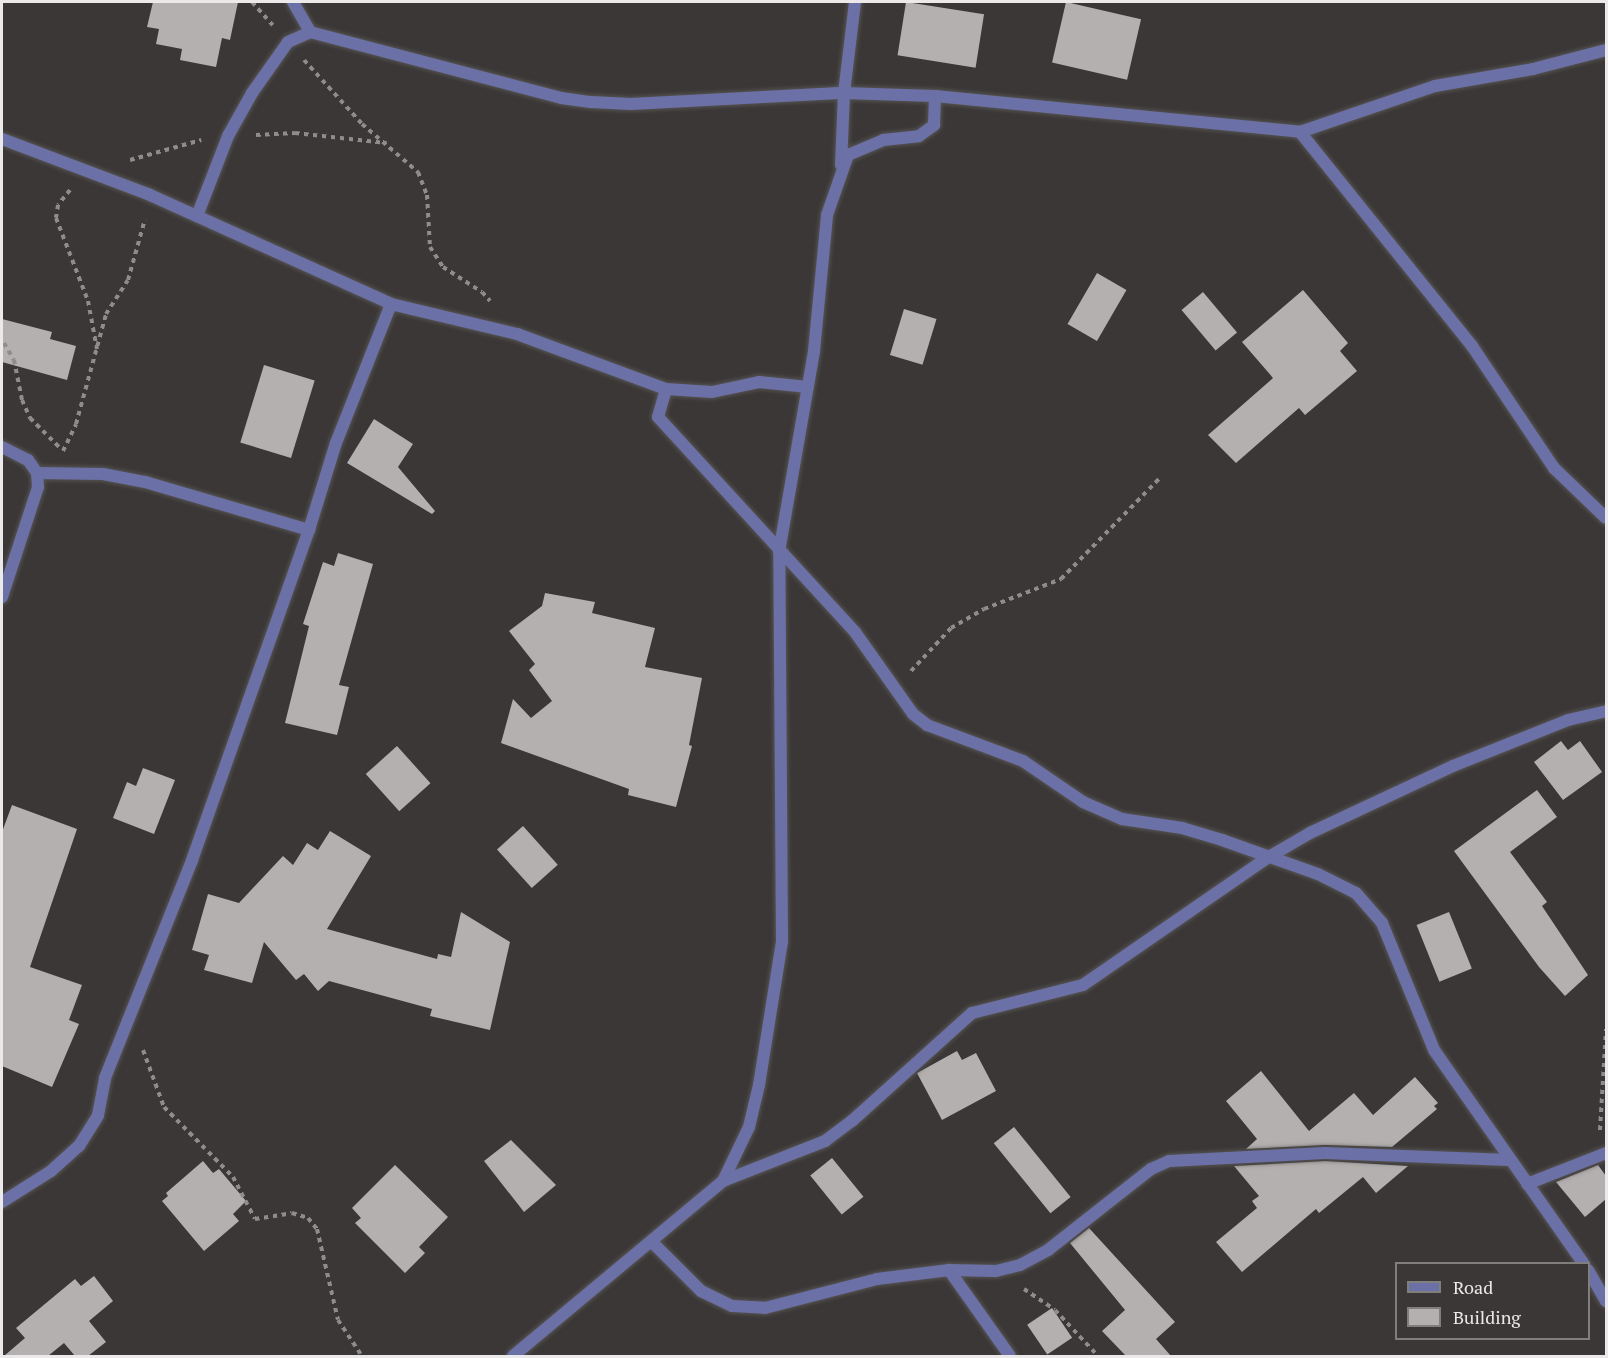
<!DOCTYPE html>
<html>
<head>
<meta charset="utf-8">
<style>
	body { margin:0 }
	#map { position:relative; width:1608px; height:1358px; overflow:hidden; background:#3a3736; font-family:"PT Serif",serif }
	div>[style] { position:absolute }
	.building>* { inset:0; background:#b3b0af; transform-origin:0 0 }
	.path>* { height:4px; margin-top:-2px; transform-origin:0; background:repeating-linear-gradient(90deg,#8f8d8c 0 4.5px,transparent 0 9px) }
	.roads { filter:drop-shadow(0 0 2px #565353) drop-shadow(0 0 2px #565353) }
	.street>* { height:12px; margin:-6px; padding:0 6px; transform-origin:6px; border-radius:6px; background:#6b71a6 }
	span { translate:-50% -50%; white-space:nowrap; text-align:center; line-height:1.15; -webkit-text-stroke:6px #3a3736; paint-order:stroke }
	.frame { position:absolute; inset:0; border:3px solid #ebe9e9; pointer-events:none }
	.legend { position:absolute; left:1395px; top:1262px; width:195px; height:78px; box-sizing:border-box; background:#3a3736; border:2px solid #817e7e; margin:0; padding:8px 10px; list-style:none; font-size:18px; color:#ebe9e9 }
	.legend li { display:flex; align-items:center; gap:12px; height:30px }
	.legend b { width:30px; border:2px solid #817e7e }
</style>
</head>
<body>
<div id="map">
	<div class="building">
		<i style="clip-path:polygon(153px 2px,238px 2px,230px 40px,222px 38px,216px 67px,180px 60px,182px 49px,156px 44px,159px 29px,147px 27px)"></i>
		<i style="left:906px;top:2px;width:79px;height:54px;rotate:9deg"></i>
		<i style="left:1066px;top:2px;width:77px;height:62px;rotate:13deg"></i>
		<i style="left:1097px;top:273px;width:34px;height:59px;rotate:30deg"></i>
		<i style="clip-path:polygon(1303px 290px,1348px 343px,1340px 351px,1357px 371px,1305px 415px,1299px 408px,1236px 463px,1208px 435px,1273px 378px,1242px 342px)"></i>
		<i style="left:1203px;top:292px;width:53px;height:28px;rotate:50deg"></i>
		<i style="left:904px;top:309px;width:34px;height:48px;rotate:17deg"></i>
		<i style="clip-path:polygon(2px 319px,52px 332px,50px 339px,76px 346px,67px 380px,2px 362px)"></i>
		<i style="left:264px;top:365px;width:53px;height:81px;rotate:17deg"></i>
		<i style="clip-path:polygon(374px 419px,413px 444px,398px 467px,435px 511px,432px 514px,347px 463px)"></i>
		<i style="clip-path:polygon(338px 553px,373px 564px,339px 685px,349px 687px,337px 735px,285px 723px,309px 626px,303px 624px,323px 562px,334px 566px)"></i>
		<i style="clip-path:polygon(545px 593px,595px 602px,592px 613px,655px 628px,645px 667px,702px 678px,689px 745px,692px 746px,676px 807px,628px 795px,629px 789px,501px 743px,513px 699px,531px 718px,552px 701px,529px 670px,535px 664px,509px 631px,542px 606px)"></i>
		<i style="clip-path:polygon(1561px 741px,1568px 750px,1580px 741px,1602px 772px,1563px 800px,1534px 762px)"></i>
		<i style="left:397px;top:746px;width:50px;height:42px;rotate:48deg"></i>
		<i style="clip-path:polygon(143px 768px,175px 780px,154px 834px,113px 818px,127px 782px,136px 786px)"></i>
		<i style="clip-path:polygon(1537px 790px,1557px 817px,1510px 852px,1547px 902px,1542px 906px,1588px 975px,1565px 996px,1539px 967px,1454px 851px)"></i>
		<i style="clip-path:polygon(12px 805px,77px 829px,30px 967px,82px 985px,69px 1020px,79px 1024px,52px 1087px,2px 1066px,2px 832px)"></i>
		<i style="left:523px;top:826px;width:52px;height:35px;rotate:48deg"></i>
		<i style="clip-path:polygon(330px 831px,371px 856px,327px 929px,437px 959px,438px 954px,451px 957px,461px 912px,510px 942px,490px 1030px,430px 1016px,432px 1009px,329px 981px,318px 991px,304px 974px,296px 980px,264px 942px,252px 983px,204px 970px,209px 955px,192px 950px,208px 894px,239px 903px,283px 856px,293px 865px,307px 843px,318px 850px)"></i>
		<i style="left:1449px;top:912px;width:61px;height:35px;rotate:68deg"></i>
		<i style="clip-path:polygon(957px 1051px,962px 1060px,976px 1053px,996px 1091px,942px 1120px,917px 1073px)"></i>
		<i style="clip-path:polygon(1261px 1071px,1309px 1131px,1354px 1093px,1373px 1115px,1415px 1077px,1438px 1103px,1434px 1106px,1437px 1109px,1392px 1147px,1325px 1145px,1246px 1149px,1257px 1139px,1226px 1101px)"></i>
		<i style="left:1014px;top:1127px;width:90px;height:26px;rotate:51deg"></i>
		<i style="clip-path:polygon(511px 1140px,556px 1185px,524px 1212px,484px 1161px)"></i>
		<i style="left:832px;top:1158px;width:50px;height:28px;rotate:51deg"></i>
		<i style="clip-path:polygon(203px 1161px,213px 1173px,219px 1169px,246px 1201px,233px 1214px,239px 1221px,204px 1251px,162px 1201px,168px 1196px,166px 1193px)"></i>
		<i style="clip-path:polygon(1325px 1161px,1408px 1166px,1376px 1193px,1363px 1177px,1319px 1213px,1316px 1209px,1242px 1272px,1216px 1242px,1257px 1208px,1252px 1201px,1259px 1196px,1234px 1166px)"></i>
		<i style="clip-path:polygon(395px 1165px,448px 1217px,419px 1247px,425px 1253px,405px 1273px,355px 1223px,361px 1218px,352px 1208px)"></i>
		<i style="clip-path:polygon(1598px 1165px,1606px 1176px,1606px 1199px,1585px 1217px,1556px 1182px)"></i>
		<i style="clip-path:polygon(1089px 1228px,1175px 1322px,1156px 1339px,1171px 1356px,1126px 1356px,1102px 1331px,1125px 1310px,1070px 1243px)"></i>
		<i style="clip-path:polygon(94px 1276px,113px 1301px,89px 1321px,106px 1342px,88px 1356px,75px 1356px,64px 1343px,48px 1356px,4px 1356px,25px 1338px,16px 1328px,75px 1279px,81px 1286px)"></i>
		<i style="left:1052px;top:1308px;width:36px;height:30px;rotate:56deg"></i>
	</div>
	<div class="path">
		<i style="left:252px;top:2px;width:31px;rotate:48deg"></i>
		<i style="left:304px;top:60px;width:86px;rotate:47.8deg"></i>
		<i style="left:362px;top:124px;width:74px;rotate:40.6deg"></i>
		<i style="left:418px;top:172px;width:25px;rotate:69deg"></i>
		<i style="left:427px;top:195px;width:52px;rotate:86.7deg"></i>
		<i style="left:430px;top:247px;width:24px;rotate:57deg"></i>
		<i style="left:443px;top:267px;width:46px;rotate:32.7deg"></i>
		<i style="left:482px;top:292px;width:12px;rotate:48deg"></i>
		<i style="left:256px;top:135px;width:39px;rotate:-3deg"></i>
		<i style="left:295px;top:133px;width:92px;rotate:6.3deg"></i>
		<i style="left:130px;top:160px;width:74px;rotate:-15.7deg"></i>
		<i style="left:70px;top:190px;width:19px;rotate:129deg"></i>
		<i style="left:58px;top:205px;width:13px;rotate:99deg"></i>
		<i style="left:56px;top:218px;width:89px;rotate:68.9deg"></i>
		<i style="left:88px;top:301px;width:49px;rotate:79.4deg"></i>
		<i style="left:4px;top:343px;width:20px;rotate:60deg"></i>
		<i style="left:14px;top:360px;width:41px;rotate:78.7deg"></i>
		<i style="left:22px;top:400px;width:20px;rotate:66deg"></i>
		<i style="left:30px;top:418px;width:42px;rotate:45deg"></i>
		<i style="left:63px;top:451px;width:30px;rotate:-64deg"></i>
		<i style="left:76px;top:424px;width:114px;rotate:-74.7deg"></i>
		<i style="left:106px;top:314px;width:40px;rotate:-57.1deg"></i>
		<i style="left:128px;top:280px;width:63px;rotate:-74.4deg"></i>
		<i style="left:911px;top:671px;width:59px;rotate:-47.1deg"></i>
		<i style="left:951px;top:628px;width:38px;rotate:-30deg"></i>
		<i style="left:984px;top:609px;width:83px;rotate:-21.3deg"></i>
		<i style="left:1061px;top:579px;width:140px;rotate:-45.6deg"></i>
		<i style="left:143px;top:1050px;width:61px;rotate:69.8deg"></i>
		<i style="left:164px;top:1107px;width:98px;rotate:45.4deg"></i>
		<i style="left:233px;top:1177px;width:47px;rotate:62.4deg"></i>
		<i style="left:255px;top:1219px;width:37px;rotate:-9deg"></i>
		<i style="left:292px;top:1213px;width:17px;rotate:17deg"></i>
		<i style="left:308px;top:1218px;width:14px;rotate:51deg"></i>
		<i style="left:317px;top:1229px;width:93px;rotate:77deg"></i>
		<i style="left:338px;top:1320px;width:43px;rotate:56.3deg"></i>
		<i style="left:1600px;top:1130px;width:101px;rotate:-86.6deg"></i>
		<i style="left:1024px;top:1289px;width:37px;rotate:34deg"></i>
		<i style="left:1055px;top:1310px;width:63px;rotate:46.9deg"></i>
	</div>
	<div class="roads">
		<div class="street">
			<i style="left:293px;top:2px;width:34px;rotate:60deg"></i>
			<i style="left:310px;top:32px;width:260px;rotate:14.7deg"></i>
			<i style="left:561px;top:98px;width:30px;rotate:8deg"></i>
			<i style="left:591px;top:102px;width:40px;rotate:2.9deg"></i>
			<i style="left:631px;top:104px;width:213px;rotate:-3deg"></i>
			<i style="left:844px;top:93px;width:91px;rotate:1.9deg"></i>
			<i style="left:935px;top:96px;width:367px;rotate:5.6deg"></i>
			<i style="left:1300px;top:132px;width:143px;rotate:-18.8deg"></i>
			<i style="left:1435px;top:86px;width:99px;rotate:-9.8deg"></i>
			<i style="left:1533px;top:69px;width:75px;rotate:-14.6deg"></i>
			<i style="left:1300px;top:132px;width:275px;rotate:51.2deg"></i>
			<i style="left:1472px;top:346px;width:147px;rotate:56.1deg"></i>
			<i style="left:1554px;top:468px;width:72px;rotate:43.9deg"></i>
			<i style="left:2px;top:139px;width:158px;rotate:20.7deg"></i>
			<i style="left:150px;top:195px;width:265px;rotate:24.3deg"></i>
			<i style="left:391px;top:304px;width:130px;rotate:13.4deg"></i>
			<i style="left:517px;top:334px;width:159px;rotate:20.3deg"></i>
			<i style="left:666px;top:389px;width:29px;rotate:106deg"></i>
			<i style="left:658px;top:417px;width:292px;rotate:47.5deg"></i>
			<i style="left:855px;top:632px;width:100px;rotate:54.7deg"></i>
			<i style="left:913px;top:714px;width:18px;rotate:38deg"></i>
			<i style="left:927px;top:725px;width:103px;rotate:20.6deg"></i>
			<i style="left:1023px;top:761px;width:73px;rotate:34.3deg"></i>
			<i style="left:1083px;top:802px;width:43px;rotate:23.6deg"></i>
			<i style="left:1122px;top:819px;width:61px;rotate:8.5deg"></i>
			<i style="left:1182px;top:828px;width:42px;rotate:16.7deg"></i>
			<i style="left:1222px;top:840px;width:102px;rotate:19.5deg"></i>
			<i style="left:1318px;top:874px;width:42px;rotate:26.6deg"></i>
			<i style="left:1356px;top:893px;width:40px;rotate:49deg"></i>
			<i style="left:1382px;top:923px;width:137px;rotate:67.7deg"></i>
			<i style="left:1434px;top:1050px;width:261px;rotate:55deg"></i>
			<i style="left:841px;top:165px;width:72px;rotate:-87.6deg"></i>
			<i style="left:844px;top:93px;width:92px;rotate:-83.1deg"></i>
			<i style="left:197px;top:216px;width:86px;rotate:-68.8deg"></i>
			<i style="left:228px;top:136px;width:49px;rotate:-60.8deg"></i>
			<i style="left:252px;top:93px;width:62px;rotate:-54.8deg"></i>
			<i style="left:288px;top:42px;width:24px;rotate:-24deg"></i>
			<i style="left:666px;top:389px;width:46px;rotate:3.7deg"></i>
			<i style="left:712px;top:392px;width:48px;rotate:-12deg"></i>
			<i style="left:759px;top:382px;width:49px;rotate:5.8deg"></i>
			<i style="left:2px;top:447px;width:29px;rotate:27deg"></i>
			<i style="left:28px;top:460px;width:16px;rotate:55deg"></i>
			<i style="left:37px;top:473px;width:14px;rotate:86deg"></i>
			<i style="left:38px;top:487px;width:116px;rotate:108.1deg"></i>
			<i style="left:37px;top:473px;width:66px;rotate:0.9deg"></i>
			<i style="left:103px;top:474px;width:43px;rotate:10.8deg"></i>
			<i style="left:145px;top:482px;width:171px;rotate:16.3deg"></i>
			<i style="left:723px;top:1181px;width:60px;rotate:-64.3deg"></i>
			<i style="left:749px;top:1127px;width:43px;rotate:-76.6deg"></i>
			<i style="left:759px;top:1085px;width:146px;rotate:-80.9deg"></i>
			<i style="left:782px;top:941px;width:389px;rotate:-90.4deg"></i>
			<i style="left:779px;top:552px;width:204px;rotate:-80.1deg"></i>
			<i style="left:814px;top:351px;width:137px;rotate:-84.5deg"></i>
			<i style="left:827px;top:215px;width:64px;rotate:-70.7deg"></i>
			<i style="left:848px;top:155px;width:38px;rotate:-23deg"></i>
			<i style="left:883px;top:140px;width:36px;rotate:-6deg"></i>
			<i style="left:919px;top:136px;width:19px;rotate:-36deg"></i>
			<i style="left:934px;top:125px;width:29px;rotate:-88deg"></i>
			<i style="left:1527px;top:1184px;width:85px;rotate:-21.4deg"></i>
			<i style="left:2px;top:1202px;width:58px;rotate:-32.3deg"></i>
			<i style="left:51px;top:1171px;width:38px;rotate:-42deg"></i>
			<i style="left:79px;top:1146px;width:36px;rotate:-58deg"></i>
			<i style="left:98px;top:1115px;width:38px;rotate:-79deg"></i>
			<i style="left:105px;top:1078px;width:235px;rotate:-68.2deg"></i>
			<i style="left:192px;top:860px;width:350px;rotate:-70.5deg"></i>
			<i style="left:309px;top:530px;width:91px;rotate:-72.8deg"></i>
			<i style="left:336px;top:443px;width:149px;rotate:-68.4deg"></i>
			<i style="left:652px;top:1242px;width:69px;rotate:45deg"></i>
			<i style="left:701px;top:1291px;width:34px;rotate:26deg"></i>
			<i style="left:732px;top:1306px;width:33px;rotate:3deg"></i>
			<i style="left:765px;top:1308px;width:116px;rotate:-14.5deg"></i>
			<i style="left:877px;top:1279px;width:73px;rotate:-7.1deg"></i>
			<i style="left:949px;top:1270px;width:47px;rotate:1.2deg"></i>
			<i style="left:996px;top:1271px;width:25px;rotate:-14deg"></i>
			<i style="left:1020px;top:1265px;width:32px;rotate:-28deg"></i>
			<i style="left:1048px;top:1250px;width:131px;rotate:-38.2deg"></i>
			<i style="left:1151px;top:1169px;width:20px;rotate:-24deg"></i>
			<i style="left:1169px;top:1161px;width:156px;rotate:-2.9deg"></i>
			<i style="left:1325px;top:1153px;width:184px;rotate:2.2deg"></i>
			<i style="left:949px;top:1270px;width:105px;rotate:54.7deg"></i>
			<i style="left:1588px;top:1270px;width:36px;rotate:60deg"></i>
			<i style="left:513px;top:1356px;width:273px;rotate:-39.8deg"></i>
			<i style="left:723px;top:1181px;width:110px;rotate:-21.4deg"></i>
			<i style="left:825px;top:1141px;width:35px;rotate:-37deg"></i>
			<i style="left:853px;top:1120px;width:160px;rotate:-42deg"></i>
			<i style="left:972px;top:1013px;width:114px;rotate:-14.2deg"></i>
			<i style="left:1083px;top:985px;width:224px;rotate:-34.6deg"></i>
			<i style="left:1267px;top:858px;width:50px;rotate:-30.2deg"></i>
			<i style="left:1310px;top:833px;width:158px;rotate:-25.1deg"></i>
			<i style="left:1453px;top:766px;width:124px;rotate:-21.8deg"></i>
			<i style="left:1568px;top:720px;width:39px;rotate:-13deg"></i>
		</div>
	</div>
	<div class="frame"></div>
	<ul class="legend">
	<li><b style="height:8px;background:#6b71a6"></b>Road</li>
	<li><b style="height:16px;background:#b3b0af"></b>Building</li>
	</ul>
</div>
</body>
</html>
